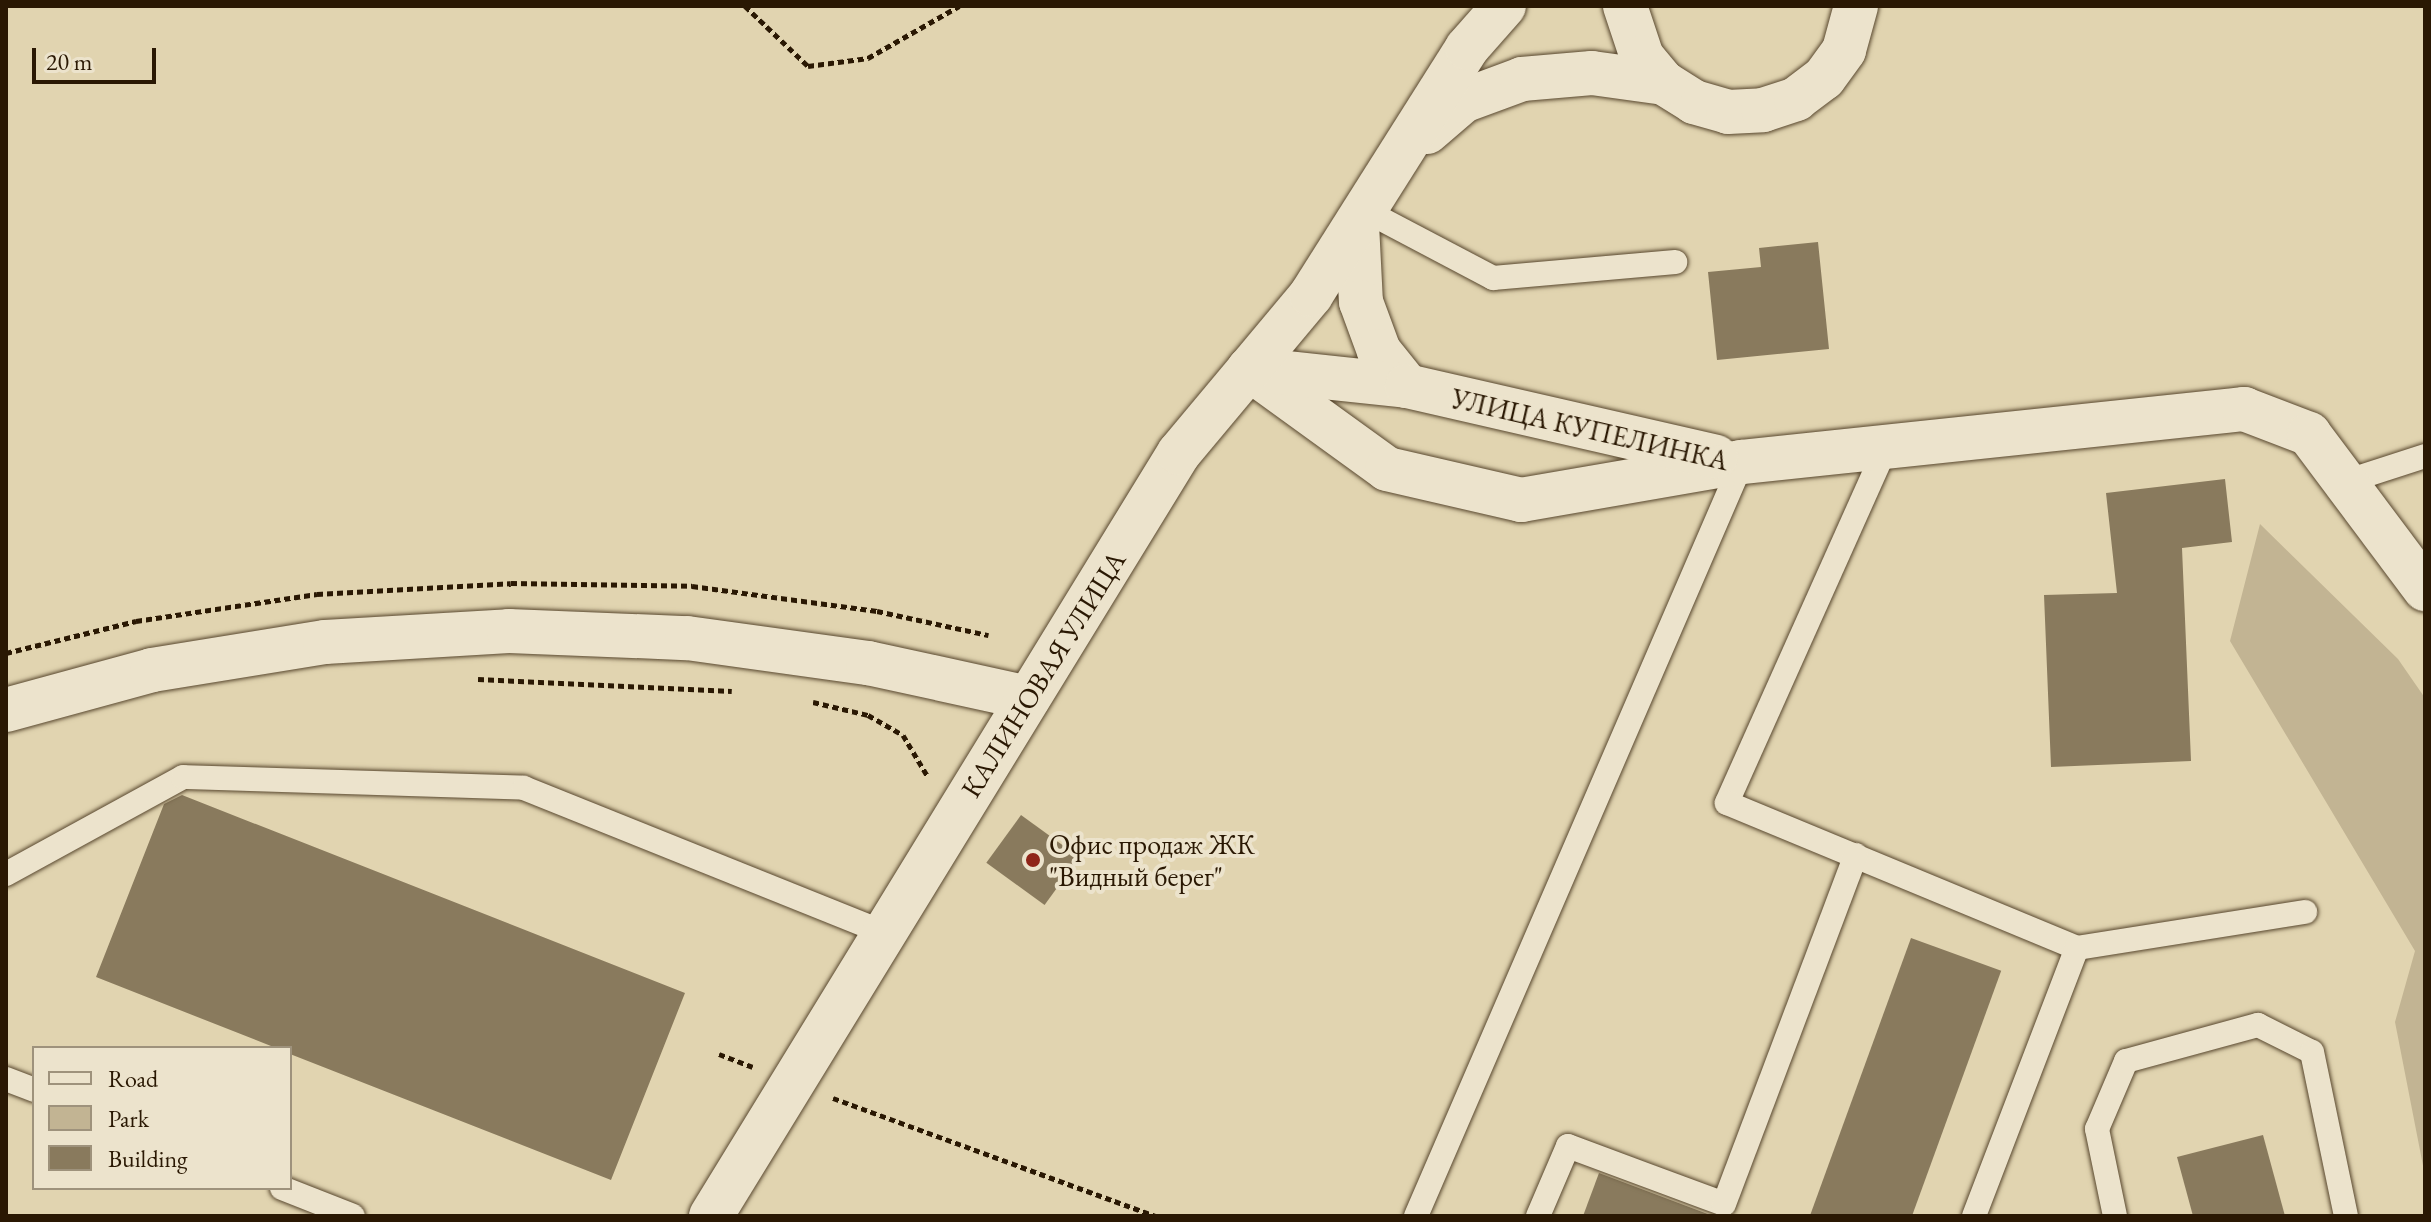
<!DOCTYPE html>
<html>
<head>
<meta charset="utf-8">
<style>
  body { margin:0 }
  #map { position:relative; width:2431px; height:1222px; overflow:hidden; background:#e1d4b0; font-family:"EB Garamond",serif }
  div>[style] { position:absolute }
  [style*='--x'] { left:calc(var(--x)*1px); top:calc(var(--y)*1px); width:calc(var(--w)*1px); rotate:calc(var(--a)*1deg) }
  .green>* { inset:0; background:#c2b493 }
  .building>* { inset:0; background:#897a5d; transform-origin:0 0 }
  .path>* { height:5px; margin-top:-2.5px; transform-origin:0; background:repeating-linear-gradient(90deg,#2a1803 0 6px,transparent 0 10px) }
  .roads { filter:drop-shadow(0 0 2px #58472e) drop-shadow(0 0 2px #58472e) }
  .service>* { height:24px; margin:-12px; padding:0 12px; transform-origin:12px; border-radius:12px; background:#ece3cc }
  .minor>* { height:44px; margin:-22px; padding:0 22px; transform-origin:22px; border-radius:22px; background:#ece3cc }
  .tertiary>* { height:44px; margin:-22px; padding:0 22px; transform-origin:22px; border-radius:22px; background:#ece3cc }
  .dots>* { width:22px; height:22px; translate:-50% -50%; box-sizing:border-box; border:4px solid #ece3cc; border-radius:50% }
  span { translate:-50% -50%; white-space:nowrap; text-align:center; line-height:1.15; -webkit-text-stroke:8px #ece3cc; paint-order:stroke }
  .street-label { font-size:28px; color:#2a1803 }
  .poi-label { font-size:28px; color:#2a1803 }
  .left { translate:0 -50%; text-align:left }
  .frame { position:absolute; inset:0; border:8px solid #2a1803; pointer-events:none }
  .legend { position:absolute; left:32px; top:1046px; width:260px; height:144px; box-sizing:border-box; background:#ece3cc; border:2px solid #9e927c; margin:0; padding:10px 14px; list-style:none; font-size:24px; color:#2a1803 }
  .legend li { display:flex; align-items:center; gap:16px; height:40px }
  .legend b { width:40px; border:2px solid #9e927c }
  .scale { position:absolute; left:32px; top:48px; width:124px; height:36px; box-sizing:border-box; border:4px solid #2a1803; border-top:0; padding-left:10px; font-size:24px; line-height:28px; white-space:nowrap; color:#2a1803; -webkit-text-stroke:6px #ece3cc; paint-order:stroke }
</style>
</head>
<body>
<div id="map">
  <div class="green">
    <div style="clip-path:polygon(2260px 524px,2398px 659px,2425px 698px,2425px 1176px,2395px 1022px,2415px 951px,2230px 641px)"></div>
  </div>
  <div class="building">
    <div style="clip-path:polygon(1818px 242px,1829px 349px,1717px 360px,1708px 272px,1761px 267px,1759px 248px)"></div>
    <div style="clip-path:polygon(2225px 479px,2232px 542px,2182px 548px,2191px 761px,2051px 767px,2044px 595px,2117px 593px,2106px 493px)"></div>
    <div style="clip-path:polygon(182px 795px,685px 993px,611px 1180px,290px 1054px,290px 1048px,276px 1048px,96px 977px,164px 804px)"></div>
    <div style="left:1021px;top:815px;width:72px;height:59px;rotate:36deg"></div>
    <div style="left:1911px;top:938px;width:96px;height:296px;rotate:20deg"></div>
    <div style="clip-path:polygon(2263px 1135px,2285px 1216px,2193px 1216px,2177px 1157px)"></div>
    <div style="clip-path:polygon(1599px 1173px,1713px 1216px,1583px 1216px)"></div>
  </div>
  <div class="path">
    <div style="--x:745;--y:6;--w:87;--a:43.6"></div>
    <div style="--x:808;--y:66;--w:61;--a:-7.6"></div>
    <div style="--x:868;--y:58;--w:105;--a:-29.7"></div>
    <div style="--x:6;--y:653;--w:134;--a:-13.8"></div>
    <div style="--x:136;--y:621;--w:183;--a:-8.5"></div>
    <div style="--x:317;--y:594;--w:194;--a:-3.2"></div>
    <div style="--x:511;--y:583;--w:181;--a:0.9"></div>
    <div style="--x:692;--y:586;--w:187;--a:7.7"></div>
    <div style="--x:877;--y:611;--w:114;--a:12.2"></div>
    <div style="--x:478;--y:679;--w:254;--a:2.7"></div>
    <div style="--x:813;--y:702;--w:57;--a:13.3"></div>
    <div style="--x:868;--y:715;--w:40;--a:29.7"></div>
    <div style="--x:903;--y:735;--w:49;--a:59.2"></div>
    <div style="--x:719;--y:1054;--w:36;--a:21"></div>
    <div style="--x:833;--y:1098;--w:343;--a:20.1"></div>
  </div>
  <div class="roads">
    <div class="service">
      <div style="--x:1366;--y:211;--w:144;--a:27.8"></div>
      <div style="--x:1493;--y:278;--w:183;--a:-5"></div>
      <div style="--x:1886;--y:447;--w:390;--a:114.1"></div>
      <div style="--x:1727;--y:803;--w:379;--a:22.5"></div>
      <div style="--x:2077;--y:948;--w:231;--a:-9"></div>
      <div style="--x:2345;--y:482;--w:84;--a:-18"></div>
      <div style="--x:6;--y:874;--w:202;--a:-28.7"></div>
      <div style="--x:183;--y:777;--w:341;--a:1.8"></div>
      <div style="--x:524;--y:788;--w:386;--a:21.9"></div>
      <div style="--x:6;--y:1079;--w:30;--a:21"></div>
      <div style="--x:282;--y:1188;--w:76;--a:21.5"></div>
      <div style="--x:1416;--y:1216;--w:821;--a:-66.62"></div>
      <div style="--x:1538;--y:1216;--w:76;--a:-66.8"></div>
      <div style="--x:1568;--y:1146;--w:166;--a:20.4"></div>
      <div style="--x:1724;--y:1204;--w:373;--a:-69.3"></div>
      <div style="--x:1974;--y:1216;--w:287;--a:-69"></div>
      <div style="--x:2115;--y:1216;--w:89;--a:-101.7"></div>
      <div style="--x:2097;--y:1129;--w:74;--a:-66.9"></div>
      <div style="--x:2126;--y:1061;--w:137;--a:-15.3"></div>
      <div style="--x:2258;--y:1025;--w:60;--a:26.6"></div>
      <div style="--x:2312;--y:1052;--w:167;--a:78.3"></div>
    </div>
    <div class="minor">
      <div style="--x:1357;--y:224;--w:78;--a:87.1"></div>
      <div style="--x:1361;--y:302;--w:52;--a:69.8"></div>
      <div style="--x:1379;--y:351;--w:45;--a:51.3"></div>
      <div style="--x:1249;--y:369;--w:170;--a:35.9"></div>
      <div style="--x:1387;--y:469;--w:138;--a:13"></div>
      <div style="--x:1521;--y:500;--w:224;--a:-9.8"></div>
      <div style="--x:1742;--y:462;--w:505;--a:-6.03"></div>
      <div style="--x:2244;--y:409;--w:70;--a:21"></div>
      <div style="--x:2309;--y:434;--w:194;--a:53.2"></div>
      <div style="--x:1249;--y:369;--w:159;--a:6.1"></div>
      <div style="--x:1407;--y:386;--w:317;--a:12.9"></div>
    </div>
    <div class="tertiary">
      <div style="--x:1625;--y:6;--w:54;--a:71.6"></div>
      <div style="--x:1642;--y:57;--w:34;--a:50"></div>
      <div style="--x:1664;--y:83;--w:36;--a:32"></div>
      <div style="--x:1694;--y:102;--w:35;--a:16"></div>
      <div style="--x:1728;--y:112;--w:35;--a:-3"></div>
      <div style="--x:1763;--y:110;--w:35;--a:-18"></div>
      <div style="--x:1796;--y:99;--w:35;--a:-37"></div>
      <div style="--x:1824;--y:78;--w:34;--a:-54"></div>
      <div style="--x:1844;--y:50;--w:46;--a:-74.7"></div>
      <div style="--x:1427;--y:132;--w:48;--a:-40.7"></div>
      <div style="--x:1463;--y:101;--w:63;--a:-20.4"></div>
      <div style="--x:1522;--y:79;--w:70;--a:-4.9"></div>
      <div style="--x:1592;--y:73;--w:73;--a:7.9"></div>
      <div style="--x:6;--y:710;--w:151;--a:-15.3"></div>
      <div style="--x:152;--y:670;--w:175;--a:-9.2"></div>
      <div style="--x:325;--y:642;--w:184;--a:-3.4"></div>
      <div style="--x:509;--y:631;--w:178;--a:2.3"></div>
      <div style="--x:687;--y:638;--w:183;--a:7.9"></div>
      <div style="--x:868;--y:663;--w:164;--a:12.3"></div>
      <div style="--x:711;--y:1216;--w:895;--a:-58.48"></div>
      <div style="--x:1179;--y:453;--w:206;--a:-50.1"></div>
      <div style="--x:1311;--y:295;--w:292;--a:-57.7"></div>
      <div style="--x:1467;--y:48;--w:56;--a:-48.6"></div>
    </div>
  </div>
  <div class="dots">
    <div style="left:1033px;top:860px;background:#8f2418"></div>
  </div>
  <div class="street-label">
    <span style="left:1590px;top:429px;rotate:13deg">УЛИЦА КУПЕЛИНКА</span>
    <span style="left:1043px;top:674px;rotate:-58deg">КАЛИНОВАЯ УЛИЦА</span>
  </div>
  <div class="poi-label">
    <span class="left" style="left:1049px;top:860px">Офис продаж ЖК<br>"Видный берег"</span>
  </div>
  <div class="frame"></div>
  <ul class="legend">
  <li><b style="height:10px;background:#ece3cc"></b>Road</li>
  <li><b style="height:22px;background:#c2b493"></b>Park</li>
  <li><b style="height:22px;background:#897a5d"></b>Building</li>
  </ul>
  <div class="scale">20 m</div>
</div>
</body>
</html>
